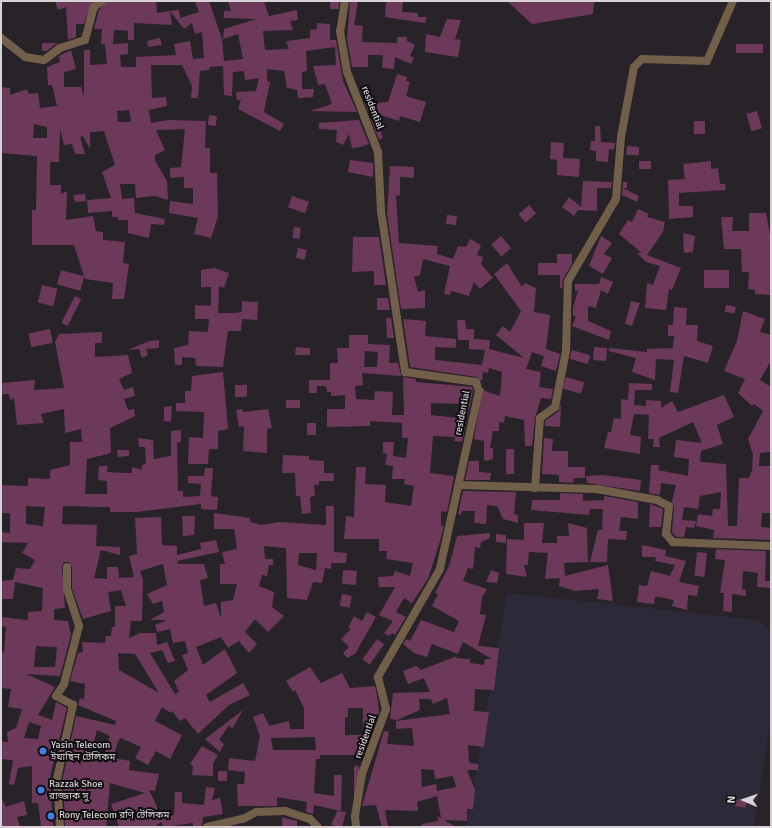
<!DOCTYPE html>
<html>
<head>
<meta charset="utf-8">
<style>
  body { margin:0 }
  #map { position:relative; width:772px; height:828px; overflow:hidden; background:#282229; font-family:Signika,"Noto Sans Bengali",sans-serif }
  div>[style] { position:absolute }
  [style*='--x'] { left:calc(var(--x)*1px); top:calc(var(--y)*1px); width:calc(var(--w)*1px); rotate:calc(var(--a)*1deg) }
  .industrial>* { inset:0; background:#2c2939 }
  .building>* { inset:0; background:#6d395b; transform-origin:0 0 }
  .street>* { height:8px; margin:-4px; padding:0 4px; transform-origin:4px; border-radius:4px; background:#715f4a }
  .dots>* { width:11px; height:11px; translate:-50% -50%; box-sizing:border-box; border:2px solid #0f0c0f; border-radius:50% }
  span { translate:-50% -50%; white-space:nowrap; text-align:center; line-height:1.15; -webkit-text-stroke:4px #0f0c0f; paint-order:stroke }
  .street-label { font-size:10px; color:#d6d2d6 }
  .poi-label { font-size:10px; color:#d6d2d6 }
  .left { translate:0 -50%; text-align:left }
  .frame { position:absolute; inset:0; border:2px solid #d6d2d6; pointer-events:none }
  .north { position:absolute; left:724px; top:780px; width:40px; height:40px; -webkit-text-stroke:3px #0f0c0f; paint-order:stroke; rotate:272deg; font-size:11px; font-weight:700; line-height:16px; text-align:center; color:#d6d2d6 }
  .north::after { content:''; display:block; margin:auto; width:14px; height:18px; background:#d6d2d6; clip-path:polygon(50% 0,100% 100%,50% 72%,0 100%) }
</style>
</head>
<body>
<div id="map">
  <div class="industrial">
    <div style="clip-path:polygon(507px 593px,760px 620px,771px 634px,771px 717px,754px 827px,466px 827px)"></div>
  </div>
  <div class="building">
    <div style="clip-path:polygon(55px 1px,93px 1px,84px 24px,76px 24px,76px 37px,68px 40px,66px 7px,58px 10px)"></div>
    <div style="clip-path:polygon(evenodd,107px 1px,156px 1px,157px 13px,170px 11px,172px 25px,134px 23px,134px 40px,128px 40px,128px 31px,114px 30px,113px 44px,128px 43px,128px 54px,120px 55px,121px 67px,136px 67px,136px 57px,176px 55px,174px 44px,190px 41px,193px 59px,204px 58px,202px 32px,195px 34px,192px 23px,184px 29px,170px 11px,179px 10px,180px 18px,199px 12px,195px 1px,209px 1px,222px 39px,224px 61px,243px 59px,238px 34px,223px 39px,224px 29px,256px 19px,224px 18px,224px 11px,231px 11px,228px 1px,264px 1px,269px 16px,297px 10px,298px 20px,290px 21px,293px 30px,263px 31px,265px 50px,289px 49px,286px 41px,310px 38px,310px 30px,317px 29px,317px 23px,330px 24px,330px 40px,336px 40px,343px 81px,357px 112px,310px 111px,332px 104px,325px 84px,318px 85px,313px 66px,336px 65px,335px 47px,306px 51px,307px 71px,302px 72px,302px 89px,314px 89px,313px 97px,298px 98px,297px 90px,287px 88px,284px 71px,267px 69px,267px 81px,270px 82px,264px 112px,284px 124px,280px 131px,238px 109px,241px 100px,237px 100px,236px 92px,256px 91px,259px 78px,245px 80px,244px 71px,233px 72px,232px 96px,224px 95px,223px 66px,209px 67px,210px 70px,200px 71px,198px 98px,191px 98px,192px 86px,182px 65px,151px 65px,152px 98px,166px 97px,167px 106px,149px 110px,151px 123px,168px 120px,206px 121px,205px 148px,210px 148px,210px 173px,217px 173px,218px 217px,211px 238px,194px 234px,198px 218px,169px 213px,170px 201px,193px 204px,193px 188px,184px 188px,184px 177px,170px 178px,170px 168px,181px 167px,185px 129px,156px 130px,165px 150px,155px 155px,155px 161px,167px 181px,168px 200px,155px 196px,136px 198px,135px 184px,120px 184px,122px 199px,134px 198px,135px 213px,165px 219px,164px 225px,151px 224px,149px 238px,128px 233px,128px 220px,118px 220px,118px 217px,112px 217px,112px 211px,88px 213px,87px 200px,111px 198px,102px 172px,115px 165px,104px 131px,90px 132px,90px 149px,83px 136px,80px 137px,85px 154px,75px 154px,72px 144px,64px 145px,60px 129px,59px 162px,50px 162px,50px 185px,61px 185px,61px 194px,67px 191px,66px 220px,93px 216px,96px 231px,103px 232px,103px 240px,125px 242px,123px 263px,129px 264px,124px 299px,112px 299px,113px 283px,85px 279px,74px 245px,32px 245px,32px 210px,36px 210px,37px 156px,1px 153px,1px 87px,10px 88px,10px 95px,27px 89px,29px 94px,38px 93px,40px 108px,57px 106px,52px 85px,48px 85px,47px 67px,60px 62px,59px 56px,71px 50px,76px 69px,64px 72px,64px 87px,81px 87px,84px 96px,84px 50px,90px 50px,90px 65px,107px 64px,105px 44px,101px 44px,102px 29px,94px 29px,99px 10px,107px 1px,129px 110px,131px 122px,118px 122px,117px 111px,129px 110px,107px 1px,34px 124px,47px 127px,47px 138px,33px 138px,34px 124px)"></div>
    <div style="left:330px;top:1px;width:9px;height:8px"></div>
    <div style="clip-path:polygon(350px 1px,358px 1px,354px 25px,363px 26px,362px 42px,397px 43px,397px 37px,407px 37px,407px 41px,415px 45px,410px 56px,414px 58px,411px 64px,395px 57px,394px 69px,382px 68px,383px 55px,368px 55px,368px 67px,352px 67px,347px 39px)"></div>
    <div style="clip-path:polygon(386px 1px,403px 1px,402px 12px,418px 13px,418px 17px,427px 17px,425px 23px,385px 17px)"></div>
    <div style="clip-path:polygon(507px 1px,594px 1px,593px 14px,532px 24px)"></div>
    <div style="clip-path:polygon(447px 19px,461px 20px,455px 39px,461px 40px,458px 57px,425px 52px,426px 34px,440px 37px)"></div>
    <div style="clip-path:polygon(160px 38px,162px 45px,148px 47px,147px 41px)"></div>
    <div style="clip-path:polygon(42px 43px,57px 43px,47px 51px,42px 51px)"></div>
    <div style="left:736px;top:44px;width:27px;height:9px"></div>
    <div style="clip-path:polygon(397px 74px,407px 77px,406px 81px,410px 82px,406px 96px,426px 102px,420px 122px,400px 116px,399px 121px,368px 111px,365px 104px,388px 102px)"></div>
    <div style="left:757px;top:111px;width:18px;height:11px;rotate:74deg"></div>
    <div style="left:209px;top:115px;width:8px;height:10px;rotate:7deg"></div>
    <div style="clip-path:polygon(376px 118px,383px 138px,379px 140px,371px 120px)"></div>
    <div style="clip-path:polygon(359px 120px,369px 144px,360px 147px,352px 148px,349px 134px,343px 145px,336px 142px,337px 130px,319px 129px,319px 123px)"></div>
    <div style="left:694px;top:121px;width:11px;height:13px"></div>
    <div style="clip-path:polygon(595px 126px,600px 126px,601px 142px,615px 143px,614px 150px,609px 149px,608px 162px,596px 161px,596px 151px,590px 150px,591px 141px,595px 141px)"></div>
    <div style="clip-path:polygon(551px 142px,564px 143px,563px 158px,580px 159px,579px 177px,557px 175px,557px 160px,550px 159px)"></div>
    <div style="clip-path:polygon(627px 146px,639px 147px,639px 155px,626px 155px)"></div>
    <div style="clip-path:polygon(350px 160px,373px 163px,373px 177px,348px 172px)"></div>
    <div style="left:639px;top:161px;width:12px;height:8px"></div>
    <div style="clip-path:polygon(711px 161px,711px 169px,718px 168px,720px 184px,725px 184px,726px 190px,679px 193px,679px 206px,693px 206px,693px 217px,669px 219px,668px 180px,685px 179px,683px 164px)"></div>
    <div style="clip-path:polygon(390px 166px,414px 167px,414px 178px,400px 177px,400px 196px,396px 195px,399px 243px,438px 246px,437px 254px,453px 259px,458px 246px,466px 247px,470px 239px,481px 245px,477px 255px,483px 257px,481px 264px,493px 278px,483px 286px,480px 289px,474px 282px,469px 296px,451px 291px,450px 295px,444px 294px,450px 266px,423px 259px,420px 275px,414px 277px,418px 292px,425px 290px,425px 308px,401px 309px,387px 214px)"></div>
    <div style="clip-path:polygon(583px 181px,612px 182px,611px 188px,597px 188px,597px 211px,578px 210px,574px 216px,562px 207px,569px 197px,581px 207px)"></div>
    <div style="clip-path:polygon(623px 182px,627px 182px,627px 188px,623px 188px,639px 196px,637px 202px,622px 195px)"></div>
    <div style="clip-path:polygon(85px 194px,86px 201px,75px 202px,73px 195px)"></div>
    <div style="left:292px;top:196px;width:18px;height:12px;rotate:19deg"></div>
    <div style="left:529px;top:205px;width:11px;height:14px;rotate:49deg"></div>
    <div style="clip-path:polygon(638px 209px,649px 214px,647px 217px,665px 222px,663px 232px,647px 255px,681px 268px,672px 290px,669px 289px,666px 310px,645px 308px,647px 283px,653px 285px,660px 266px,646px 262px,637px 253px,642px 253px,619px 234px,628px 220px,632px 222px)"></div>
    <div style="clip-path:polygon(749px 213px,766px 213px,771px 240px,771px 295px,755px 294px,755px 290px,748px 289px,749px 272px,742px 272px,741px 249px,724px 249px,721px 217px,733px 217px,732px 231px,749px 231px)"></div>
    <div style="left:447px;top:215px;width:10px;height:9px;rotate:6deg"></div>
    <div style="left:294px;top:227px;width:7px;height:11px;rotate:8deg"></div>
    <div style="clip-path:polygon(683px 233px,695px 236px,693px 252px,684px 253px)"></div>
    <div style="left:501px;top:236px;width:16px;height:13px;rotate:50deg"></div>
    <div style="clip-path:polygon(601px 236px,612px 243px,604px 254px,612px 258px,603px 274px,589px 266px)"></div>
    <div style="clip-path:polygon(353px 237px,379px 237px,386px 285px,374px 285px,374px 271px,352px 272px)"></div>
    <div style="left:298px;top:248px;width:9px;height:10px;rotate:13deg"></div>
    <div style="clip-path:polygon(557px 254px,572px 254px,572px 264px,563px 279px,562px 288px,560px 288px,560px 275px,538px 275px,538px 263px,557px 263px)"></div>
    <div style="clip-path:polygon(507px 263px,522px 287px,525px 283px,536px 288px,534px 312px,550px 315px,546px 349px,560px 354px,556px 371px,541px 366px,544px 356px,532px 352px,526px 369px,541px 372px,539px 387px,553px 389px,551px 399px,541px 398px,535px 418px,532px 446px,525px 446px,524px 420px,505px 416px,504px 423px,499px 422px,499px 431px,493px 431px,490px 448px,493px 448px,493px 459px,487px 461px,484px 460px,484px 441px,474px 439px,483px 387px,485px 391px,500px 396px,502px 372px,489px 368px,488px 373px,483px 372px,482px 381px,477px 377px,410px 367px,403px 319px,426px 321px,425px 336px,456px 339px,456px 348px,435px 347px,435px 360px,482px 365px,485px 350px,469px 349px,469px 340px,458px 340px,457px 320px,465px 320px,466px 329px,474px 329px,474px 339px,490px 340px,489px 349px,524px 358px,496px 335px,503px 326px,510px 332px,521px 311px,494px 274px)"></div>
    <div style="clip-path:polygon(214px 268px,229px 273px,224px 288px,219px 286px,218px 313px,238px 313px,242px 311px,242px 301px,258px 302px,257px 320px,242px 319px,241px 331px,228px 331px,223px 367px,196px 366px,195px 358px,182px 357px,182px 365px,175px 365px,174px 348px,188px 345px,189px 331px,208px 332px,209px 319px,195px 319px,195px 305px,211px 306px,211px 287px,201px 287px,201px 270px)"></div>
    <div style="left:61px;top:270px;width:24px;height:15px;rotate:15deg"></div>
    <div style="left:704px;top:270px;width:25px;height:18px"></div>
    <div style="clip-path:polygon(601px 277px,613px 282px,608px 294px,601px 290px,596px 308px,588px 306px,588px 321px,611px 331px,609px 340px,572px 326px,576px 316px,573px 316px,573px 307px,578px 291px,575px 291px,575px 284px,599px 284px)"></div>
    <div style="left:42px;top:285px;width:16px;height:18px;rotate:14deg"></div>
    <div style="left:75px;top:296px;width:7px;height:30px;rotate:27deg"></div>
    <div style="clip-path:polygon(377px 298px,388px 298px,390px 310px,377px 310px)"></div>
    <div style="clip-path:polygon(631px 301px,640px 303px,632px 326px,625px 324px)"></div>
    <div style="left:726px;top:305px;width:10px;height:7px;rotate:11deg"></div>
    <div style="clip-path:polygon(674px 307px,687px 308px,686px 325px,698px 325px,697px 341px,713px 346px,708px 363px,684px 356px,678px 393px,670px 392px,674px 360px,656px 359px,655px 380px,632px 372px,636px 358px,609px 351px,609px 348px,647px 352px,647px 349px,673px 348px,674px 336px,668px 336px,668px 325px,673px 325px)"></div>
    <div style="clip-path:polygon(743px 311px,765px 319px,760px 332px,771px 335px,771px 361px,760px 380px,771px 387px,771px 452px,760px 453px,759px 466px,771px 466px,771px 513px,762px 513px,761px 527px,771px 528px,771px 540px,713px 538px,714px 530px,696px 526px,698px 514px,712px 516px,713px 509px,720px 509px,721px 492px,700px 496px,698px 509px,684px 507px,682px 520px,696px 521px,694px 528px,686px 527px,684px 537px,676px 537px,672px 532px,674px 507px,672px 501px,676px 485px,661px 483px,660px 495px,649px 493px,651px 465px,659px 465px,658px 470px,688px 476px,689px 459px,674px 457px,676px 440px,702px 443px,693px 422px,659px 438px,660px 447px,653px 447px,654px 439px,648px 439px,649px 415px,634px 414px,630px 435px,641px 437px,640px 454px,604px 448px,608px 432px,611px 432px,614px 418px,621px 419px,621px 399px,628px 400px,629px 383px,652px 384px,652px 390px,635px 390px,634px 405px,646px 406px,646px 400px,661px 401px,661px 408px,672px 401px,678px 412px,724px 395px,734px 417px,717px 425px,723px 444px,701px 451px,700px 462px,726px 464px,728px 526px,737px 526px,739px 478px,749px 478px,752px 470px,753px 455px,748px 439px,763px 411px,754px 404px,752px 406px,738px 393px,745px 379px,724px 371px,737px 341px)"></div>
    <div style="clip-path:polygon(386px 318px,391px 318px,394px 338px,387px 338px)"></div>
    <div style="left:50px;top:329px;width:14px;height:22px;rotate:78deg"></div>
    <div style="clip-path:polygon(evenodd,102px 332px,102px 343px,95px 343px,95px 357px,128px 355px,132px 373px,119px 379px,124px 390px,133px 387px,135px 396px,124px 399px,128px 410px,134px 409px,135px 416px,110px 428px,111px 453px,87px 459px,85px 494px,107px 494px,107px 481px,98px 480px,99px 466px,108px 466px,107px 472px,124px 473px,132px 473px,132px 467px,142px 470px,142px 465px,146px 464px,145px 447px,139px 447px,138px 438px,153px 440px,154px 459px,171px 456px,171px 431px,181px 430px,181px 442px,177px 442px,178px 491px,183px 491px,183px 497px,200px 496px,201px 484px,188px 483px,188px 476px,204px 476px,205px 468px,213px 468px,211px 496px,218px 497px,217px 510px,201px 509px,201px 504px,136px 512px,110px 512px,110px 507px,63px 506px,62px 524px,97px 525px,96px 546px,120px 547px,120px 555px,101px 550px,94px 578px,107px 579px,107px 567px,118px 567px,119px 578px,134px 577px,129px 556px,137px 554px,135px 518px,161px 517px,162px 545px,177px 546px,177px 555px,201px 549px,200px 543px,216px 540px,219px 552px,177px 561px,178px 564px,204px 564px,208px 578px,200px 580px,204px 606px,216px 603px,221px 618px,221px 602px,233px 600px,237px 584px,220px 584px,220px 564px,225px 564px,222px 552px,237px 549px,234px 529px,214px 529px,214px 513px,250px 518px,250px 522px,261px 525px,280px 522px,326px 525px,326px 506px,334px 506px,334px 552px,347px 553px,346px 563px,331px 563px,331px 569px,325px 568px,322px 583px,313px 582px,307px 600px,287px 598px,286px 548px,264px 546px,265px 559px,273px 559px,273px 565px,269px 565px,267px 576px,262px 575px,259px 586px,274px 592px,272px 607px,284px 616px,268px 632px,255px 619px,245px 632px,257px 644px,249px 653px,239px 641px,228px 648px,221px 637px,196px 647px,203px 665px,225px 649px,237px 673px,206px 695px,210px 702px,243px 683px,250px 695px,229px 705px,198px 734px,185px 718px,180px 721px,172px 711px,171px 713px,162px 707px,155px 721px,182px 735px,170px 759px,156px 751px,148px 765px,135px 758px,141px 747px,121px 738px,118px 741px,113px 758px,130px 761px,129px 770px,159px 774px,155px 791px,149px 790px,163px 819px,174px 815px,175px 792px,182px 792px,182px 803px,204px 805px,206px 787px,215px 788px,212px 800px,220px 798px,223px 814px,203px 817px,202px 827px,193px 827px,193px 823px,163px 827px,161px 822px,154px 827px,119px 827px,111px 804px,145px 793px,110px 783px,106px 827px,65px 827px,63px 777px,76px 716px,115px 725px,116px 721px,78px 705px,80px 698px,84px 700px,85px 684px,70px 681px,78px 653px,83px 652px,82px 642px,105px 643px,106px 636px,111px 636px,112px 627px,115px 627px,115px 606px,126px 606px,121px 590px,108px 592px,111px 611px,83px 619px,72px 589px,72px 567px,69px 562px,64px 562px,62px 567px,65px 608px,54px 609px,54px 620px,68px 621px,71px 635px,60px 676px,26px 674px,55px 687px,38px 715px,52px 720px,56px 702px,67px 708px,50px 777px,53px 827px,41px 827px,38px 803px,32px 803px,32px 766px,18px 768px,14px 785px,9px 784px,13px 760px,1px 759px,1px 742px,8px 742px,7px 732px,16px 728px,22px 709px,8px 707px,11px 689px,1px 688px,1px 652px,4px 653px,6px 627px,1px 626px,2px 617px,28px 620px,28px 612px,42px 611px,43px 588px,15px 582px,13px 599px,1px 599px,1px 581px,13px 580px,16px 568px,30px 569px,35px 560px,22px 553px,28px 543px,1px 542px,1px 532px,10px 533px,10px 513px,1px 513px,1px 485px,28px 486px,28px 478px,50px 479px,50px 470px,70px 465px,70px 442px,82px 442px,81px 429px,65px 433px,64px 409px,41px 414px,44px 423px,17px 425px,14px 398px,10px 400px,9px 394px,1px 394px,1px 383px,35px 380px,34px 390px,64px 388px,55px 342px,59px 334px,102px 332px,26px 506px,45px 507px,43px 526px,26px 524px,26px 506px,102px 332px,299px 553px,317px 553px,316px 570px,298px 565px,299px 553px,102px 332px,163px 564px,167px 585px,147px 594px,153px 604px,162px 601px,164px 612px,150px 620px,167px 620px,155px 625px,157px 632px,170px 629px,173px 643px,185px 641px,188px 653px,182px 655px,188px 670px,174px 681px,179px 692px,175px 694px,150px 653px,162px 650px,168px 663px,175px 661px,167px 642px,157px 645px,156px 633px,140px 633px,129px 638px,131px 621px,142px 621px,143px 580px,140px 571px,163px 564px,102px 332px,36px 646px,57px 647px,55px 667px,34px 667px,36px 646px,102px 332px,118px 653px,135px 654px,159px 693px,119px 670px,118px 653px,102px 332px,29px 722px,41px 726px,38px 739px,24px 738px,29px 722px,102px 332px,97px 730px,110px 736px,104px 753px,91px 752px,97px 730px)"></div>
    <div style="clip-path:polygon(evenodd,349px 335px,368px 335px,368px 344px,390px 345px,389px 363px,398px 363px,401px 376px,362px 373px,363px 385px,355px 386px,356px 399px,374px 400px,375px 391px,393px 392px,392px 415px,404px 415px,403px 377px,416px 379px,416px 382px,472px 387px,473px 391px,468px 414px,462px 413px,464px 404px,431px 403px,431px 415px,457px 418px,456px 426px,465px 427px,462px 442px,454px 441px,455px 437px,433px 436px,430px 473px,454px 476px,447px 512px,441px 511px,441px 526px,444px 526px,440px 541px,428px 579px,412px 603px,404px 598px,396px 612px,406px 617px,395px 635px,392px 633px,389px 636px,384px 633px,393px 621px,379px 615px,395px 587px,379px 587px,378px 577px,393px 576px,395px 571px,410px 576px,413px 563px,386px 559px,387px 551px,379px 551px,379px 539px,344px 539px,346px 516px,354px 517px,356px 467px,366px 467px,365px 484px,386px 485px,385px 502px,411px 506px,414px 486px,404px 484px,405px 479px,392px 479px,393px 466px,385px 465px,387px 454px,383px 453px,383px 442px,394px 442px,393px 456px,406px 458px,408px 438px,402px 438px,402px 423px,370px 421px,370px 426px,327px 427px,327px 409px,345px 409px,345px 395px,331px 396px,331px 392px,327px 392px,326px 386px,317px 386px,317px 393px,309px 393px,309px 380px,330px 380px,330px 363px,338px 363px,337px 348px,349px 348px,349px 335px,365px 351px,378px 352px,377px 367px,364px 367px,365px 351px)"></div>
    <div style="clip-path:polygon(159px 340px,159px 348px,146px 349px,148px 355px,142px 358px,139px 349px,128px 350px,149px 341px)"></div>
    <div style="clip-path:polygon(296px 347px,310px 348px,310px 355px,295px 355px)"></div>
    <div style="left:594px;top:347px;width:13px;height:13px;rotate:4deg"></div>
    <div style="left:572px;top:350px;width:19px;height:9px;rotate:16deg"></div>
    <div style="clip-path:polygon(223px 372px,228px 429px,218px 431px,218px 449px,209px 449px,208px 464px,188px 464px,189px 437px,203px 438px,204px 412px,176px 411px,176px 403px,185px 403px,185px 391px,191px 391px,192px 376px)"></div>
    <div style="left:566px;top:377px;width:19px;height:12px;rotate:16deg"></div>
    <div style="left:235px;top:385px;width:12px;height:12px"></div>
    <div style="left:286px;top:400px;width:14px;height:8px"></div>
    <div style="clip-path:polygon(561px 403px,560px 427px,545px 426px,545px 421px,559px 411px)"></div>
    <div style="clip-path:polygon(172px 406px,171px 422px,164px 421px,164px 407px)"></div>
    <div style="clip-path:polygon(242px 409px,243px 412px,268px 409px,272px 428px,267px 429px,267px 453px,243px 451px,244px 426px,239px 427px,236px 410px)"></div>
    <div style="left:307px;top:423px;width:9px;height:12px"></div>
    <div style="clip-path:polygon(544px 438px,553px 439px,552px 451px,568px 451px,568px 467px,585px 467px,585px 478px,574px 478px,573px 483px,559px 482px,559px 475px,542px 474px)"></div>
    <div style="left:506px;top:449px;width:8px;height:25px"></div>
    <div style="clip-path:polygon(117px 450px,129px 450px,129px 456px,118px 457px)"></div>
    <div style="clip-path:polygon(283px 455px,309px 456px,309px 460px,324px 461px,324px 473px,334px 473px,334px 481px,319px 481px,319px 485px,314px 485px,315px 496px,310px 497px,311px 513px,302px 514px,300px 496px,296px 496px,295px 473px,282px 473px)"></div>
    <div style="clip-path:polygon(469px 461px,479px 461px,479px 472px,491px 473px,490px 480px,465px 480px)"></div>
    <div style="clip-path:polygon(603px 475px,641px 480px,640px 491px,587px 483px,586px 476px)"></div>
    <div style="clip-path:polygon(463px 491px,516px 492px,514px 514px,518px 515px,518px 523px,503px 519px,497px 506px,487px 505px,486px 524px,474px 523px,475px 511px,462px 511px,461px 515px,458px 514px)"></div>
    <div style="clip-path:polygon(560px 493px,583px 494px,583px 501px,604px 500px,604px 496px,638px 502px,638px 519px,621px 517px,619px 531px,627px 531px,626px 540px,608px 539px,607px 562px,590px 562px,598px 530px,602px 530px,603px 509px,590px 509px,589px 515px,531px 510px,532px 500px,560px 500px)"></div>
    <div style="clip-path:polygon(650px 504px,663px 509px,661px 527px,649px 527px)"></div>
    <div style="clip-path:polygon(182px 516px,195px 516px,194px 535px,183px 536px)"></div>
    <div style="clip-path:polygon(524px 523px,544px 523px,542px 543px,557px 543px,557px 536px,569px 536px,568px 523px,587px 528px,588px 562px,564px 563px,565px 576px,608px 565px,613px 601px,597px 599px,599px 589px,575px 591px,559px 586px,560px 578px,545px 579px,548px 553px,529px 552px,528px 565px,524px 565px,527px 577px,506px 574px,507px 539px,524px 540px)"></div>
    <div style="clip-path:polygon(evenodd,490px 533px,490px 538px,481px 542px,480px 548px,475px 547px,473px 569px,468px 568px,463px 581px,487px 589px,482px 597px,480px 614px,486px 615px,478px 646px,499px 648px,494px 690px,475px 689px,474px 711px,489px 712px,484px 747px,468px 745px,469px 763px,478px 764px,478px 770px,467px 770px,475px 790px,473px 809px,467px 809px,467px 821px,444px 820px,456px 827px,422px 827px,422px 824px,438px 821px,437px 816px,441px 818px,437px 796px,417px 802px,418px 811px,385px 810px,388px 827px,382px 827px,376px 805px,362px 806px,384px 731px,389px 732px,387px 744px,414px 746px,412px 728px,396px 729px,396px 721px,450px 714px,447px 698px,433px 704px,431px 699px,419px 699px,420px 710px,397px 720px,390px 719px,393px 693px,430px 692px,424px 678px,408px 684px,403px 671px,416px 666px,421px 670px,457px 656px,456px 658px,470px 659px,470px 663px,484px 665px,485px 659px,492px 659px,463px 642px,458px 654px,432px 644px,427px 657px,414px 653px,403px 644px,406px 639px,410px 641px,421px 620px,454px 632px,459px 621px,432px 606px,438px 594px,435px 593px,449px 566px,457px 536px,490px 533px,421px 769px,434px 770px,435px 779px,453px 776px,456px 787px,437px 791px,436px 784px,422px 787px,421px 769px)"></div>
    <div style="clip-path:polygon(496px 534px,506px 535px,506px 543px,496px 542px)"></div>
    <div style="clip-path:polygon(642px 545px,666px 550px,665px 556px,686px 561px,679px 582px,699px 586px,697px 596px,688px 595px,687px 610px,672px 606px,674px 600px,660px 597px,655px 597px,654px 604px,637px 602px,639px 585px,647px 586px,651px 571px,670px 576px,675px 565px,655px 561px,656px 557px,642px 557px)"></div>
    <div style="clip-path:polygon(716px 549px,766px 551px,765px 581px,771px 581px,771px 588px,757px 587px,758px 573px,743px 571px,742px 589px,746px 590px,746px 596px,732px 594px,732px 612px,723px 611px,724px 593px,720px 593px,725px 560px,715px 559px)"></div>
    <div style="left:697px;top:552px;width:10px;height:24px;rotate:6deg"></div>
    <div style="left:343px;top:570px;width:14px;height:14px;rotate:4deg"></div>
    <div style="clip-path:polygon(491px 570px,499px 573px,497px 583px,486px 582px)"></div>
    <div style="left:342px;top:594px;width:10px;height:12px;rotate:11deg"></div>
    <div style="clip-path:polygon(367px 612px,376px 617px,355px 654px,347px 658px,343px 653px,349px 647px,341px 639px,351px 629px,348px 628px,354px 616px,362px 621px)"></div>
    <div style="left:377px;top:639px;width:9px;height:25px;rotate:36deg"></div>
    <div style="clip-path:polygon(evenodd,310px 667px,321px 683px,342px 673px,350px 688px,375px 686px,378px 701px,379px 712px,373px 729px,363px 728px,363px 708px,348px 708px,348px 717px,345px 717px,345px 735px,361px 735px,361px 755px,320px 755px,320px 759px,316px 759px,314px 793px,334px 796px,334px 775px,342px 775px,341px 811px,314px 805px,313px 814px,306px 812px,307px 802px,277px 797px,277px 806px,238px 806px,237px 784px,244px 784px,245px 772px,228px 770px,229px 758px,255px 761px,260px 736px,253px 717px,263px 713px,269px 726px,289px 721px,290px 729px,304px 729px,304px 708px,295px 690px,293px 692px,286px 681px,310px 667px,315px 737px,316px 750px,273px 750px,271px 738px,315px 737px)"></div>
    <div style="clip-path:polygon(243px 710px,232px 729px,229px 725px,219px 740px,224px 744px,220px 752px,205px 739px)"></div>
    <div style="clip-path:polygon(202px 746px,218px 755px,213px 763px,213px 776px,192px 775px,193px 766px,190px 764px)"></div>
    <div style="left:354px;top:766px;width:5px;height:32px"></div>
    <div style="left:218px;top:771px;width:9px;height:10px"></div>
    <div style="clip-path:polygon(1px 797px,6px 807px,24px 801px,27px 815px,17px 817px,20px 827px,1px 827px)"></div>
    <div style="left:736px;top:799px;width:11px;height:7px;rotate:10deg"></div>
    <div style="clip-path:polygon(337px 811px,346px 812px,342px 827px,331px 825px)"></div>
    <div style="clip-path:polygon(282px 817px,297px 821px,297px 827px,282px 826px)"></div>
  </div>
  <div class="street">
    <div style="--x:345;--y:1;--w:30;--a:99"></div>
    <div style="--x:340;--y:31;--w:42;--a:80.3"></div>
    <div style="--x:347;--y:72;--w:86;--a:68.8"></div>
    <div style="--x:378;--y:152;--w:59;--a:87.1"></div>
    <div style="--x:381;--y:211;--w:163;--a:81.5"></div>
    <div style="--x:405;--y:372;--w:72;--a:8"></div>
    <div style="--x:476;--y:382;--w:9;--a:72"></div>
    <div style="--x:479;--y:391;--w:182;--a:102.4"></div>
    <div style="--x:440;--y:569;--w:125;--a:119.9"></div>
    <div style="--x:378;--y:677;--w:33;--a:76"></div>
    <div style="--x:386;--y:709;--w:69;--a:110.3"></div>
    <div style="--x:362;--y:774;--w:43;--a:99.5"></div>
    <div style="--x:355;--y:816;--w:11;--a:85"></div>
    <div style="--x:1;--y:38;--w:31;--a:38"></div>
    <div style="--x:25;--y:57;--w:19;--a:9"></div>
    <div style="--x:44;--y:60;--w:20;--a:-37"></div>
    <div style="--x:60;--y:48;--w:26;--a:-18"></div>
    <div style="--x:85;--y:40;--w:34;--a:-75"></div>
    <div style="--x:94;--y:7;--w:10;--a:-37"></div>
    <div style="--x:459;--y:485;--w:138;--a:1.7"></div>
    <div style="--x:597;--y:489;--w:61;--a:10.4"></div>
    <div style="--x:657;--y:500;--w:13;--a:27"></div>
    <div style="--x:669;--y:506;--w:28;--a:96"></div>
    <div style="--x:666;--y:534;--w:11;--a:49"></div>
    <div style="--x:673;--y:542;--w:98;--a:2.3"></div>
    <div style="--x:535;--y:488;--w:70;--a:-85.9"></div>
    <div style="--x:540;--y:418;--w:19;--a:-36"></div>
    <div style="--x:555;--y:407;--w:57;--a:-78.9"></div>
    <div style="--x:566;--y:351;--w:70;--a:-88.4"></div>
    <div style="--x:568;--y:281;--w:95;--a:-59.7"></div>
    <div style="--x:616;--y:199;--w:62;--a:-85.4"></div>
    <div style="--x:621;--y:137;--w:71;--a:-79.5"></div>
    <div style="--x:634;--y:67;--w:11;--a:-45"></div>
    <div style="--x:642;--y:59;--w:65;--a:1.8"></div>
    <div style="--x:707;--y:61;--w:65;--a:-66.6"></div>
    <div style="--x:60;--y:827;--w:48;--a:-93.6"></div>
    <div style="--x:57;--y:779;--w:76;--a:-77.8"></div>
    <div style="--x:73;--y:705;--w:19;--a:-152"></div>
    <div style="--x:56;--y:696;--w:14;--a:-56"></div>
    <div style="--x:64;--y:684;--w:60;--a:-75.5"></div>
    <div style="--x:79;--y:626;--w:38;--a:-108"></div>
    <div style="--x:67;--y:590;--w:23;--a:-90"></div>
    <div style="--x:207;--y:827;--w:37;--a:-13"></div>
    <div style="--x:243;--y:819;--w:15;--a:-28"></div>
    <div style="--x:256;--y:812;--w:29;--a:-2"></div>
    <div style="--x:285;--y:811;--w:26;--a:18"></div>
    <div style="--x:310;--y:819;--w:11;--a:45"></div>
  </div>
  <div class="dots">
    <div style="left:43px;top:751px;background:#3f7fe0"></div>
    <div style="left:41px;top:790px;background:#3f7fe0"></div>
    <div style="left:51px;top:816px;background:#3f7fe0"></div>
  </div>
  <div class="street-label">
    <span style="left:372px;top:108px;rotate:69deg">residential</span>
    <span style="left:463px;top:413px;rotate:-79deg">residential</span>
    <span style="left:366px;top:737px;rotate:-70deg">residential</span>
  </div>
  <div class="poi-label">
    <span class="left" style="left:51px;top:751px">Yasin Telecom<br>ইয়াছিন টেলিকম</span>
    <span class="left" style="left:49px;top:790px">Razzak Shoe<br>রাজ্জাক সু</span>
    <span class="left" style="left:59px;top:816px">Rony Telecom রণি টেলিকম</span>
  </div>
  <div class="frame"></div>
  <div class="north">N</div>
</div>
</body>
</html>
